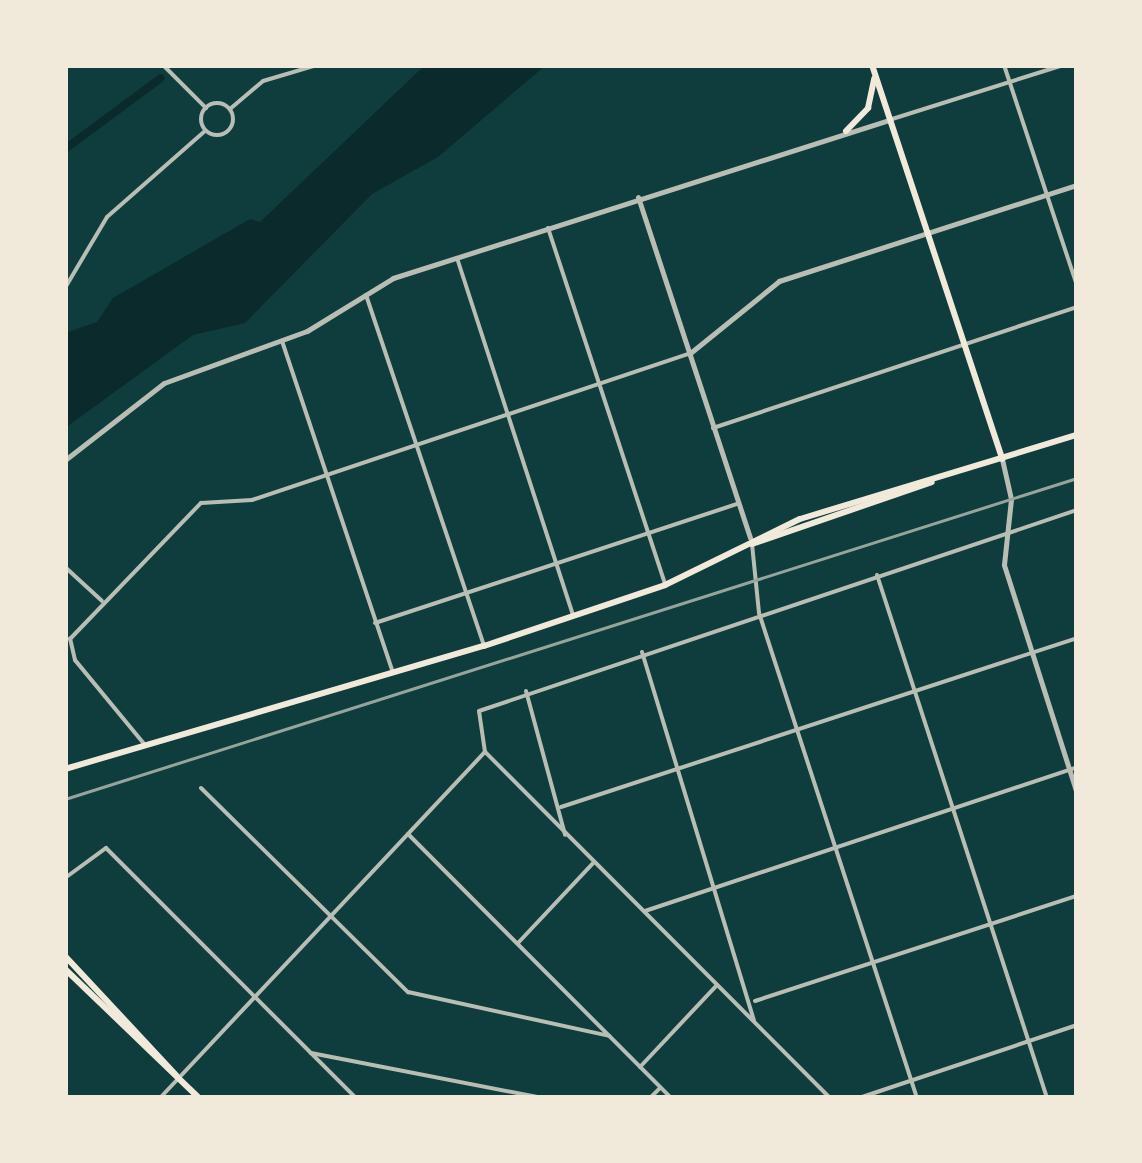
<!DOCTYPE html>
<html>
<head>
<meta charset="utf-8">
<style>
  body { margin:0 }
  #map { position:relative; width:1142px; height:1163px; overflow:hidden; background:#0f3d3e; font-family:Spectral,serif }
  div>[style] { position:absolute }
  [style*='--x'] { left:calc(var(--x)*1px); top:calc(var(--y)*1px); width:calc(var(--w)*1px); rotate:calc(var(--a)*1deg) }
  .water>* { inset:0; background:#0a2a2b }
  .canal>* { height:8px; margin:-4px; padding:0 4px; transform-origin:4px; border-radius:4px; background:#0a2a2b }
  .minor>* { height:4px; margin:-2px; padding:0 2px; transform-origin:2px; border-radius:2px; background:#b8beb3 }
  .minor>.ring { margin:-2px; padding:0; box-sizing:content-box; background:none; border:4px solid #b8beb3; border-radius:50% }
  .tertiary>* { height:5px; margin:-2.5px; padding:0 2.5px; transform-origin:2.5px; border-radius:2.5px; background:#b8beb3 }
  .primary>* { height:6px; margin:-3px; padding:0 3px; transform-origin:3px; border-radius:3px; background:#f1e9da }
  .trunk>* { height:6px; margin:-3px; padding:0 3px; transform-origin:3px; border-radius:3px; background:#f1e9da }
  .rail>* { height:2.5px; margin:-1.25px; padding:0 1.25px; transform-origin:1.25px; border-radius:1.25px; background:#97a49c }
  span { translate:-50% -50%; white-space:nowrap; text-align:center; line-height:1.15; -webkit-text-stroke:10px #f1e9da; paint-order:stroke }
  .frame { position:absolute; inset:0; border:68px solid #f1e9da; pointer-events:none }
</style>
</head>
<body>
<div id="map">
  <div class="water">
    <div style="clip-path:polygon(425px 65px,546px 65px,438px 157px,372px 194px,245px 323px,193px 335px,65px 428px,65px 333px,97px 322px,113px 298px,250px 219px,260px 222px)"></div>
  </div>
  <div class="canal">
    <div style="--x:65;--y:149;--w:119;--a:-36.5"></div>
  </div>
  <div class="minor">
    <div style="--x:163;--y:65;--w:61;--a:45"></div>
    <div style="--x:1004;--y:65;--w:233;--a:71.7"></div>
    <div class="ring" style="left:201px;top:103px;width:28px;height:28px"></div>
    <div style="--x:230;--y:109;--w:43;--a:-40.3"></div>
    <div style="--x:263;--y:81;--w:56;--a:-16.5"></div>
    <div style="--x:889;--y:120;--w:182;--a:-17.5"></div>
    <div style="--x:548;--y:228;--w:375;--a:71.8"></div>
    <div style="--x:457;--y:258;--w:375;--a:72"></div>
    <div style="--x:65;--y:288;--w:82;--a:-59.4"></div>
    <div style="--x:107;--y:217;--w:130;--a:-41.3"></div>
    <div style="--x:366;--y:295;--w:370;--a:71.4"></div>
    <div style="--x:282;--y:341;--w:347;--a:71.5"></div>
    <div style="--x:713;--y:428;--w:384;--a:-18.4"></div>
    <div style="--x:752;--y:544;--w:69;--a:84.2"></div>
    <div style="--x:759;--y:613;--w:510;--a:71.96"></div>
    <div style="--x:65;--y:567;--w:50;--a:42.6"></div>
    <div style="--x:877;--y:575;--w:550;--a:71.99"></div>
    <div style="--x:375;--y:623;--w:382;--a:-18.2"></div>
    <div style="--x:642;--y:652;--w:385;--a:73.1"></div>
    <div style="--x:526;--y:691;--w:149;--a:74.8"></div>
    <div style="--x:145;--y:745;--w:110;--a:-129.5"></div>
    <div style="--x:75;--y:660;--w:22;--a:-103"></div>
    <div style="--x:70;--y:639;--w:189;--a:-46.1"></div>
    <div style="--x:201;--y:503;--w:51;--a:-3.4"></div>
    <div style="--x:252;--y:500;--w:461;--a:-18.5"></div>
    <div style="--x:201;--y:788;--w:291;--a:44.6"></div>
    <div style="--x:408;--y:992;--w:206;--a:12.3"></div>
    <div style="--x:561;--y:807;--w:543;--a:-18.13"></div>
    <div style="--x:408;--y:834;--w:373;--a:45.1"></div>
    <div style="--x:65;--y:878;--w:51;--a:-36.2"></div>
    <div style="--x:106;--y:848;--w:354;--a:45"></div>
    <div style="--x:645;--y:911;--w:455;--a:-18.4"></div>
    <div style="--x:518;--y:943;--w:110;--a:-46.8"></div>
    <div style="--x:755;--y:1001;--w:339;--a:-18.1"></div>
    <div style="--x:311;--y:1053;--w:236;--a:11"></div>
    <div style="--x:640;--y:1067;--w:112;--a:-46.8"></div>
    <div style="--x:160;--y:1098;--w:475;--a:-46.8"></div>
    <div style="--x:650;--y:1098;--w:14;--a:-45"></div>
    <div style="--x:830;--y:1098;--w:489;--a:-134.9"></div>
    <div style="--x:485;--y:752;--w:41;--a:-98.3"></div>
    <div style="--x:479;--y:711;--w:631;--a:-18.58"></div>
    <div style="--x:859;--y:1098;--w:230;--a:-18.5"></div>
  </div>
  <div class="tertiary">
    <div style="--x:638;--y:197;--w:359;--a:71.8"></div>
    <div style="--x:689;--y:354;--w:116;--a:-39"></div>
    <div style="--x:779;--y:281;--w:313;--a:-17.9"></div>
    <div style="--x:1002;--y:459;--w:41;--a:77.3"></div>
    <div style="--x:1011;--y:499;--w:66;--a:96.1"></div>
    <div style="--x:1004;--y:565;--w:240;--a:72.3"></div>
    <div style="--x:65;--y:460;--w:125;--a:-37.9"></div>
    <div style="--x:164;--y:383;--w:152;--a:-20"></div>
    <div style="--x:307;--y:331;--w:101;--a:-31.6"></div>
    <div style="--x:393;--y:278;--w:521;--a:-17.67"></div>
  </div>
  <div class="primary">
    <div style="--x:872;--y:65;--w:415;--a:71.7"></div>
    <div style="--x:846;--y:131;--w:32;--a:-46"></div>
    <div style="--x:868;--y:108;--w:30;--a:-78"></div>
    <div style="--x:65;--y:956;--w:163;--a:47"></div>
    <div style="--x:65;--y:969;--w:186;--a:43.9"></div>
  </div>
  <div class="trunk">
    <div style="--x:752;--y:544;--w:190;--a:-19"></div>
    <div style="--x:65;--y:769;--w:437;--a:-16.4"></div>
    <div style="--x:484;--y:646;--w:191;--a:-18.6"></div>
    <div style="--x:665;--y:585;--w:150;--a:-26.1"></div>
    <div style="--x:800;--y:519;--w:289;--a:-16.9"></div>
  </div>
  <div class="rail">
    <div style="--x:65;--y:799;--w:1062;--a:-17.6"></div>
  </div>
  <div class="frame"></div>
</div>
</body>
</html>
